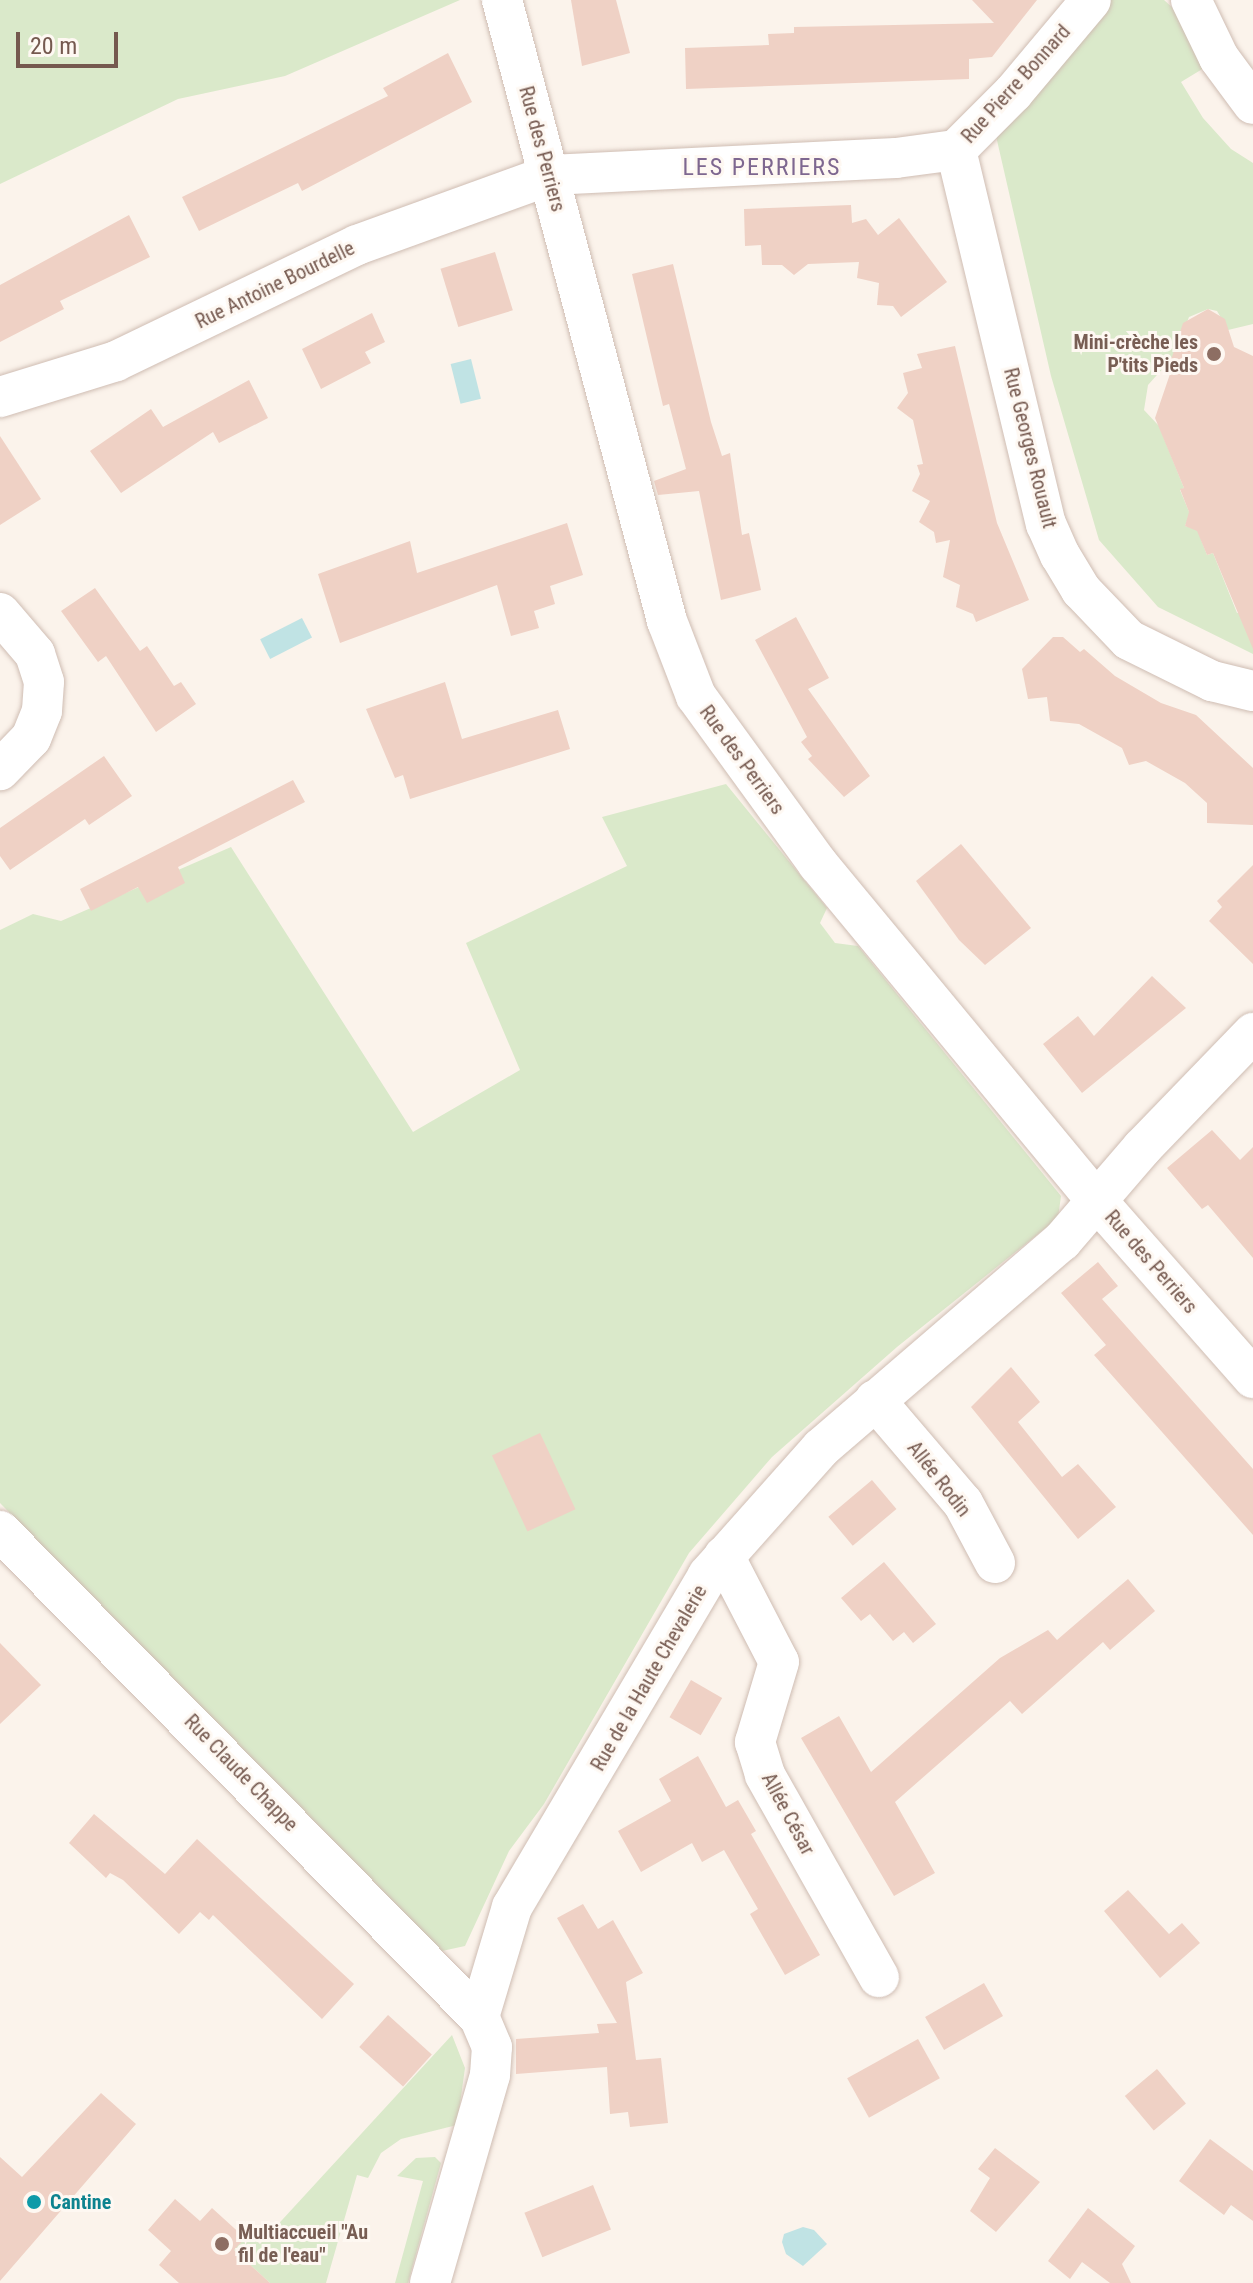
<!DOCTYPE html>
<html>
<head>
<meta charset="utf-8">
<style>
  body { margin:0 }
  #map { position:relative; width:1253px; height:2283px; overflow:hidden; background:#fbf3eb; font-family:"Roboto Condensed",sans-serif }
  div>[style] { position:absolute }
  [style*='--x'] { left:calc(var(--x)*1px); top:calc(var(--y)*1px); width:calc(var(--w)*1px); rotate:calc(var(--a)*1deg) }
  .green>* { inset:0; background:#dae9ca }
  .water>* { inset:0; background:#c0e3e4; transform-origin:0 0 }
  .building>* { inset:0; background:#efd1c5; transform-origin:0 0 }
  .roads { filter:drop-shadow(0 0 2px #cfbdb3) drop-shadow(0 0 2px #cfbdb3) }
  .minor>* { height:40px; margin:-20px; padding:0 20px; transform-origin:20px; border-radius:20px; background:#fff }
  .dots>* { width:22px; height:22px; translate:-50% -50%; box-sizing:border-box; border:4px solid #fef8f2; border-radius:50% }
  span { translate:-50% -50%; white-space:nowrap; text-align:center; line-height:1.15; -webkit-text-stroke:6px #fef8f2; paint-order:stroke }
  .street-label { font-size:20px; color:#75594f }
  .education-label { font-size:20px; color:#785e54; font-weight:700 }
  .right { translate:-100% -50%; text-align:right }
  .left { translate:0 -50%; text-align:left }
  .culture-label { font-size:20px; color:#0d838f; font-weight:700 }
  .quarter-label { font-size:24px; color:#7e6790; letter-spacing:2px }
  .scale { position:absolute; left:16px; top:32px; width:102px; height:36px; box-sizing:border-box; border:4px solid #75594f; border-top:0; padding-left:10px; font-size:24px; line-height:28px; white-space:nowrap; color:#75594f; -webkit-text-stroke:6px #fef8f2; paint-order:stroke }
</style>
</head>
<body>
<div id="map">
  <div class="green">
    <div style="clip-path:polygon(0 0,460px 0,285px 76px,178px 99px,0 184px)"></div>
    <div style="clip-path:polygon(1108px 0,1164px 0,1174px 9px,1204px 68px,1181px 82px,1203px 118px,1231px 149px,1253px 163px,1253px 324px,1228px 330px,1217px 311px,1208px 309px,1189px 317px,1174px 356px,1148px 385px,1144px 410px,1159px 426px,1184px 488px,1180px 490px,1190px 514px,1185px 526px,1197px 529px,1207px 555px,1213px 553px,1237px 613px,1253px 611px,1253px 654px,1158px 607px,1099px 540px,1051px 376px,996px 136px)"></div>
    <div style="clip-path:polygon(726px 784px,827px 908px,820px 923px,835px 943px,858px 946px,1061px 1196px,1058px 1218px,897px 1347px,772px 1457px,689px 1553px,544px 1804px,509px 1851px,465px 1946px,442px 1951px,0 1503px,0 930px,33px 914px,61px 921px,231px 847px,413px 1132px,520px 1070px,466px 943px,627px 866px,602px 817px)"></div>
    <div style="clip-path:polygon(452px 2035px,465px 2068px,457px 2125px,401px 2139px,381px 2153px,368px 2178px,357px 2175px,326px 2283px,270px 2283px,234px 2250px,248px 2232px,260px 2244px)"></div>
    <div style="clip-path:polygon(435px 2157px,441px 2163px,408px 2283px,395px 2283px,423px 2181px,397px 2176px,416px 2158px)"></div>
  </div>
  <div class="water">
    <div style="left:471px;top:359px;width:41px;height:21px;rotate:76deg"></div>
    <div style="left:302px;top:618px;width:22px;height:47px;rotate:63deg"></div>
    <div style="clip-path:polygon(803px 2227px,814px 2230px,827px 2244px,803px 2266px,786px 2254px,782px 2242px,784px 2234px)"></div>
  </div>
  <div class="building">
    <div style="clip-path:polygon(571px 0,616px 0,630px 53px,582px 66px)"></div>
    <div style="clip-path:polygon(972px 0,1037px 0,992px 57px,969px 59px,969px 79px,686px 89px,685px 48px,769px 45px,768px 34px,794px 33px,794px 27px,994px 23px)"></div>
    <div style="clip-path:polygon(448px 53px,472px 102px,302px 191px,298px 183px,199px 231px,182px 197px,388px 96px,383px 88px)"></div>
    <div style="clip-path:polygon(851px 205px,852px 223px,866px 219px,878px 235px,899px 218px,947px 282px,901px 317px,893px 306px,877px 305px,879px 283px,857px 278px,859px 262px,808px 264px,794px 275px,782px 265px,762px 265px,761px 245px,745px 246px,744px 209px)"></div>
    <div style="clip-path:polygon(129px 215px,150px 257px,60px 301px,64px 309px,0 342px,0 285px)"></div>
    <div style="left:495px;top:252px;width:61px;height:57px;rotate:73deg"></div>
    <div style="clip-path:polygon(673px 264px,711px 422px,722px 456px,730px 453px,742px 535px,749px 533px,761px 590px,721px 600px,699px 491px,658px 495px,654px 481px,686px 469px,669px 404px,663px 406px,632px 274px)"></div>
    <div style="clip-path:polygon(1208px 309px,1225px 319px,1234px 347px,1253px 356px,1253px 649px,1213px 553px,1207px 555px,1197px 531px,1185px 526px,1189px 512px,1180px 489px,1184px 488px,1155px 418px,1170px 374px,1166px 360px,1172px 357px,1183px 323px)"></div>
    <div style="clip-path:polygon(372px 313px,385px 342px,365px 352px,371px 363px,321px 389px,302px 349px)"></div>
    <div style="clip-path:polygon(955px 346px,997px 523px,1029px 600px,976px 622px,973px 614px,956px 607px,960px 585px,943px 577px,950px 540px,936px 543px,934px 532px,919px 522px,930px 501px,912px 491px,920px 474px,917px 465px,923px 464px,913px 420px,897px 408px,908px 393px,903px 373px,922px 368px,917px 354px)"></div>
    <div style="clip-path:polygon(249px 380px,268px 418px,219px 443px,213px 432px,121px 493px,90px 451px,151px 409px,163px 427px)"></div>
    <div style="clip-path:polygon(0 436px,41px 499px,0 525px)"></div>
    <div style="clip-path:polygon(567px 523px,583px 575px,550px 586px,555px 604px,534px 611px,539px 628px,511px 636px,497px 585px,340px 643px,318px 574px,410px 541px,417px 573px)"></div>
    <div style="clip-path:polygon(95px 588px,140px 651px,147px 646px,174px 686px,181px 682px,196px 704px,156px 732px,106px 656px,98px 662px,61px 611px)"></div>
    <div style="clip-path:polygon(796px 617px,829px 678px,808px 689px,870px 776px,844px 797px,808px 759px,812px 756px,801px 742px,807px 737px,755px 640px)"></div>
    <div style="clip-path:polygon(1053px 637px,1063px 637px,1080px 652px,1084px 649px,1115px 676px,1161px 703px,1196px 715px,1253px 768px,1253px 825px,1207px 823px,1207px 803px,1185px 783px,1146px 761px,1129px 765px,1122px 748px,1079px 724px,1050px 721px,1047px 697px,1028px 699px,1022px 669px)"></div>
    <div style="clip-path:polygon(445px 682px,462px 739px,558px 710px,570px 749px,410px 799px,403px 775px,395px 778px,366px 709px)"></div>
    <div style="clip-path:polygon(104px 756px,132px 796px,89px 825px,85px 819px,10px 870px,0 856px,0 828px)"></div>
    <div style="clip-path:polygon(293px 780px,305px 802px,178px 867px,185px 883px,147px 903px,138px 887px,91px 911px,80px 889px)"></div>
    <div style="clip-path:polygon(961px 844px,1031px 928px,985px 965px,959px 940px,916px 881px)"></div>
    <div style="clip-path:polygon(1253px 865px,1253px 964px,1209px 921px,1222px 907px,1217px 901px)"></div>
    <div style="clip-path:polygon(1152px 976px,1186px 1008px,1082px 1093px,1043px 1044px,1078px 1016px,1094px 1036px)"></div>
    <div style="clip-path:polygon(1212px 1130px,1240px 1160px,1253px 1147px,1253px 1258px,1208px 1205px,1202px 1209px,1167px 1168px)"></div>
    <div style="clip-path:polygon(1098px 1262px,1118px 1286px,1102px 1299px,1253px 1469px,1253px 1535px,1094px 1355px,1106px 1345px,1061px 1293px)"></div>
    <div style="clip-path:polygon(1011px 1367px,1040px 1402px,1018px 1422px,1062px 1477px,1078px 1464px,1116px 1507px,1078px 1539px,971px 1407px)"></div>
    <div style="left:540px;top:1433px;width:84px;height:53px;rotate:65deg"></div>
    <div style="left:872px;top:1480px;width:38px;height:57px;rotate:50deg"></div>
    <div style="clip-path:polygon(884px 1562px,936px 1624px,913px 1643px,904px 1632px,893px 1641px,870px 1614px,861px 1621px,841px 1598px)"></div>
    <div style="clip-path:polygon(1128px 1579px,1155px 1611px,1110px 1650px,1103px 1642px,1022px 1714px,1010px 1701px,895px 1802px,935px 1873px,894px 1896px,801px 1738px,839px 1716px,871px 1772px,1000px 1658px,1048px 1630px,1057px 1640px)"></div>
    <div style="clip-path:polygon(0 1643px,41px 1685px,0 1724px)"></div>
    <div style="left:691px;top:1680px;width:36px;height:43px;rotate:30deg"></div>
    <div style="clip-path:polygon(698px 1756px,726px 1807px,738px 1800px,756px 1831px,751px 1834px,820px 1955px,785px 1975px,750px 1914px,758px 1909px,724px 1850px,702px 1862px,692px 1843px,641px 1872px,618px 1831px,671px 1801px,659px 1779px)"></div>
    <div style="clip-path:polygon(94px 1814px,165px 1874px,197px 1839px,354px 1984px,322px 2019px,213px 1915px,209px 1920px,200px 1912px,179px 1934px,123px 1880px,110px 1873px,106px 1878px,69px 1843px)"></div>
    <div style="clip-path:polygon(1128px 1890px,1169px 1934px,1182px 1923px,1200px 1943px,1160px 1978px,1104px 1911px)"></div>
    <div style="clip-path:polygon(583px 1904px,598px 1929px,613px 1920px,643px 1973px,626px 1982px,636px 2060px,661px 2058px,668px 2123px,630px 2127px,628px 2112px,610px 2114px,607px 2067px,516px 2074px,516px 2039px,599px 2033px,597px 2024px,617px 2023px,557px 1918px)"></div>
    <div style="left:984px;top:1983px;width:38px;height:68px;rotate:60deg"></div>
    <div style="left:388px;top:2015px;width:59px;height:43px;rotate:42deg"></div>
    <div style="left:918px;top:2039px;width:45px;height:81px;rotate:61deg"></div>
    <div style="left:1157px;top:2069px;width:45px;height:42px;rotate:50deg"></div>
    <div style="clip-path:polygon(101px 2093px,136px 2124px,0 2281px,0 2157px,22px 2177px)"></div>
    <div style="clip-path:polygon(1210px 2139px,1253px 2171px,1253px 2221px,1231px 2205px,1224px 2215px,1179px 2181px)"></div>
    <div style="clip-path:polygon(995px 2148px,1040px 2182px,996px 2232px,970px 2211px,990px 2178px,978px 2169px)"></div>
    <div style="left:593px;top:2185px;width:48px;height:74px;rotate:68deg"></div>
    <div style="clip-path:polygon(175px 2199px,200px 2221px,212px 2208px,245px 2238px,234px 2250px,270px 2283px,179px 2283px,159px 2265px,171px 2251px,148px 2230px)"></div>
    <div style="clip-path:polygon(1088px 2208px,1135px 2246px,1122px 2264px,1131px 2283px,1110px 2283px,1082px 2262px,1070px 2279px,1048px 2261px)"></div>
  </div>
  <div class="roads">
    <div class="minor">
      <div style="--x:502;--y:0;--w:643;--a:75.12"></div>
      <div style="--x:667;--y:621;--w:80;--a:68.9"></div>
      <div style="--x:696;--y:696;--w:208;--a:54"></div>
      <div style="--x:818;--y:864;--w:438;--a:50.4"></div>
      <div style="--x:1097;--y:1201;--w:236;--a:48.6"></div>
      <div style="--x:1191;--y:0;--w:64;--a:64.2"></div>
      <div style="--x:1219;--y:58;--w:57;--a:53.5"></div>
      <div style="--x:956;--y:150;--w:385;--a:76.5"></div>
      <div style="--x:1046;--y:524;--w:34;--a:66"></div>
      <div style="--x:1060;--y:555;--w:41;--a:59"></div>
      <div style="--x:1081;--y:590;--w:69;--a:46.2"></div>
      <div style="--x:1129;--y:640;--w:93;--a:26.3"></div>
      <div style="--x:1212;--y:681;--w:42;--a:13.7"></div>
      <div style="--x:0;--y:397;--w:121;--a:-17.2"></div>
      <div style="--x:116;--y:361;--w:267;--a:-25.7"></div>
      <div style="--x:357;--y:245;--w:205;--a:-19.9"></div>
      <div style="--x:550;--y:175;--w:346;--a:-2.8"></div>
      <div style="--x:896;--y:158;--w:61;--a:-7.6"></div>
      <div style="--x:956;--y:150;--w:81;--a:-45"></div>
      <div style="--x:1013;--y:93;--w:121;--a:-50"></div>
      <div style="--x:0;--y:613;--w:54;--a:49.5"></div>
      <div style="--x:35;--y:654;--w:29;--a:72"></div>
      <div style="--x:44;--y:682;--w:29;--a:94"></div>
      <div style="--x:42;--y:711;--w:29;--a:112"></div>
      <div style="--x:31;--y:738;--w:45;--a:134.1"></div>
      <div style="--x:875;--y:1400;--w:135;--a:49.5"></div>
      <div style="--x:963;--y:1503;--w:68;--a:61.9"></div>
      <div style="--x:0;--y:1531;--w:682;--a:45.42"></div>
      <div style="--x:724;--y:1556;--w:119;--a:62.6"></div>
      <div style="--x:779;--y:1662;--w:84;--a:106.7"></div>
      <div style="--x:755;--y:1742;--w:34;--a:73"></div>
      <div style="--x:765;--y:1775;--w:232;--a:60.6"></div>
      <div style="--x:430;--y:2283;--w:216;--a:-73.9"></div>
      <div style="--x:490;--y:2075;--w:28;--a:-86"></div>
      <div style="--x:492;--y:2047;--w:33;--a:-113"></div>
      <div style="--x:479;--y:2017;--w:115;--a:-73.3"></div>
      <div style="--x:512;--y:1907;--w:386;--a:-59.4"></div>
      <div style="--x:708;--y:1575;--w:170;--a:-48.3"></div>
      <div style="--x:821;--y:1448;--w:318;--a:-40.7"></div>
      <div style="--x:1062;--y:1241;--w:123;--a:-49.3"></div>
      <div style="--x:1142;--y:1148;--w:160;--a:-46"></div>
    </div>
  </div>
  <div class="dots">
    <div style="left:1214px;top:354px;background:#8d6e63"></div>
    <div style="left:34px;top:2202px;background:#0f9aa8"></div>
    <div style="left:222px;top:2244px;background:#8d6e63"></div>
  </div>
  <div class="street-label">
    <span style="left:1016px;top:84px;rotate:-48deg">Rue Pierre Bonnard</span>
    <span style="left:542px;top:149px;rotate:75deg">Rue des Perriers</span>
    <span style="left:275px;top:285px;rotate:-26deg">Rue Antoine Bourdelle</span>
    <span style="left:1030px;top:448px;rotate:76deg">Rue Georges Rouault</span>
    <span style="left:742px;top:760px;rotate:54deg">Rue des Perriers</span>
    <span style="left:1151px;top:1262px;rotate:49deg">Rue des Perriers</span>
    <span style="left:939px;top:1479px;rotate:52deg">Allée Rodin</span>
    <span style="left:649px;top:1678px;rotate:-60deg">Rue de la Haute Chevalerie</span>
    <span style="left:241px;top:1773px;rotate:46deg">Rue Claude Chappe</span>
    <span style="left:788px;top:1814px;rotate:62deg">Allée César</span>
  </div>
  <div class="education-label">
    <span class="right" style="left:1198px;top:354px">Mini-crèche les<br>P'tits Pieds</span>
    <span class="left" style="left:238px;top:2244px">Multiaccueil "Au<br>fil de l'eau"</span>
  </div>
  <div class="culture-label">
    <span class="left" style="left:50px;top:2202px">Cantine</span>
  </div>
  <div class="quarter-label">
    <span style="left:762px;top:168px">LES PERRIERS</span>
  </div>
  <div class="scale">20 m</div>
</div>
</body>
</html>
